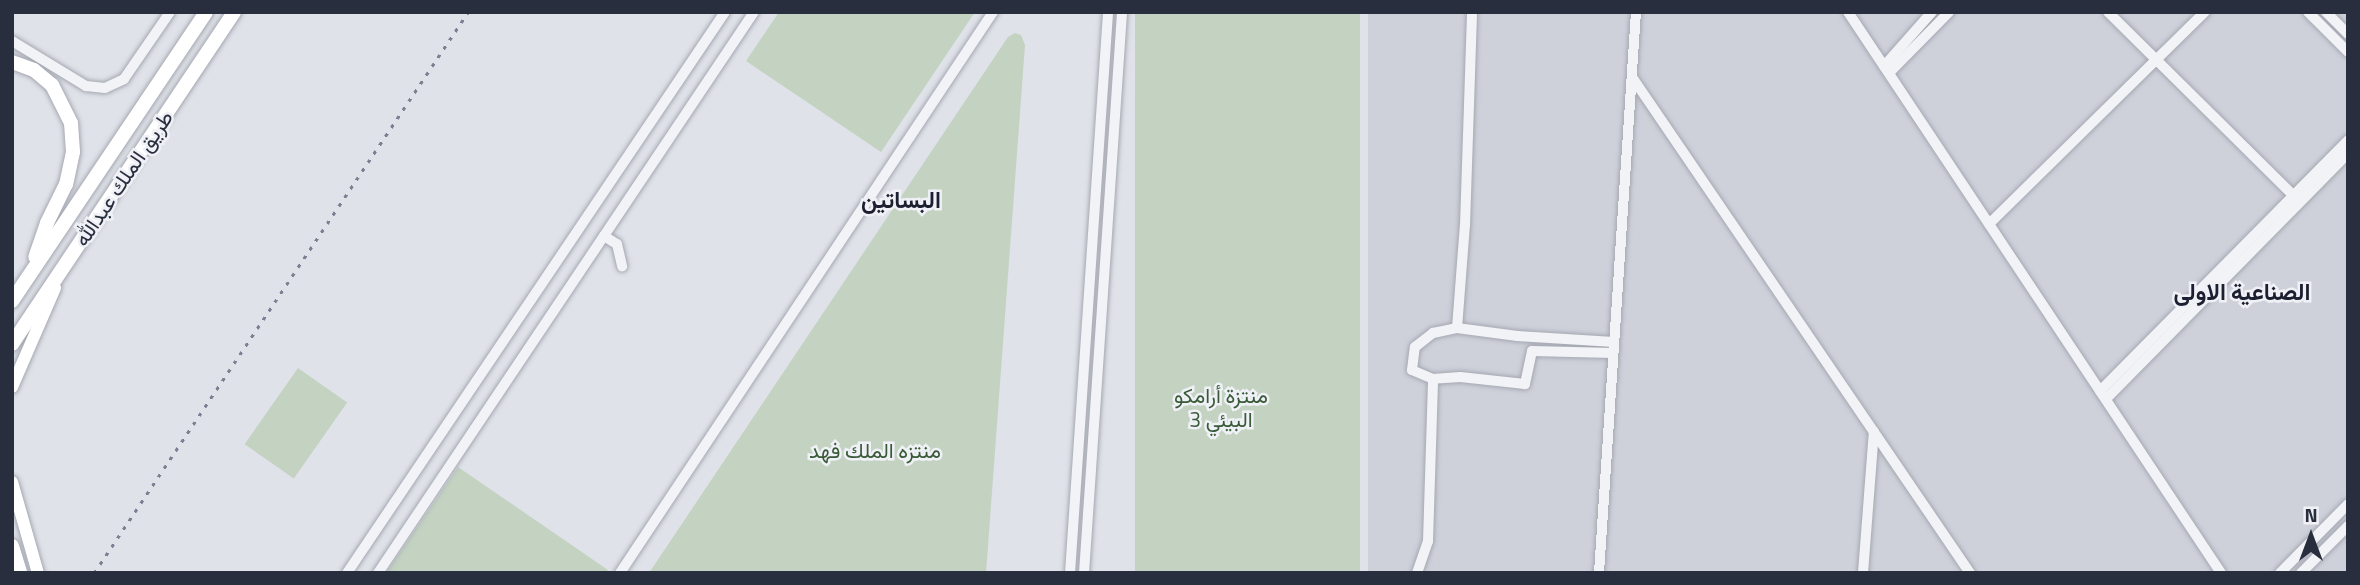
<!DOCTYPE html>
<html>
<head>
<meta charset="utf-8">
<style>
  body { margin:0 }
  #map { position:relative; width:2360px; height:585px; overflow:hidden; background:#dfe2e8; font-family:"Titillium Web",Vazirmatn,sans-serif }
  div>[style] { position:absolute }
  [style*='--x'] { left:calc(var(--x)*1px); top:calc(var(--y)*1px); width:calc(var(--w)*1px); rotate:calc(var(--a)*1deg) }
  .built>* { inset:0; background:#ced1da; transform-origin:0 0 }
  .green>* { inset:0; background:#c3d2c1; transform-origin:0 0 }
  .roads { filter:drop-shadow(0 0 2px #a5a8b2) drop-shadow(0 0 2px #a5a8b2) }
  .minor>* { height:10px; margin:-5px; padding:0 5px; transform-origin:5px; border-radius:5px; background:#f2f3f6 }
  .major>* { height:12px; margin:-6px; padding:0 6px; transform-origin:6px; border-radius:6px; background:#fff }
  .highway>* { height:14px; margin:-7px; padding:0 7px; transform-origin:7px; border-radius:7px; background:#fff }
  .rail>* { height:2.5px; margin-top:-1.25px; transform-origin:0; background:repeating-linear-gradient(90deg,#7a8091 0 3.5px,transparent 0 10.5px) }
  span { translate:-50% -50%; white-space:nowrap; text-align:center; line-height:1.15; -webkit-text-stroke:5px #eff1f6; paint-order:stroke }
  .street-label { font-size:21px; color:#292e3f }
  .park-label { font-size:21px; color:#395a37 }
  .neighbourhood-label { font-size:23px; color:#1b1f2f; font-weight:700 }
  .frame { position:absolute; inset:0; border:14px solid #292e3f; pointer-events:none }
  .north { position:absolute; left:2276px; top:501px; width:70px; height:70px; -webkit-text-stroke:5px #eff1f6; paint-order:stroke; rotate:0deg; font-size:19px; font-weight:700; line-height:28px; text-align:center; color:#292e3f }
  .north::after { content:''; display:block; margin:auto; width:24px; height:32px; background:#292e3f; clip-path:polygon(50% 0,100% 100%,50% 72%,0 100%) }
</style>
</head>
<body>
<div id="map">
  <div class="built">
    <div style="left:1368px;top:12px;width:980px;height:562px"></div>
  </div>
  <div class="green">
    <div style="clip-path:polygon(779px 12px,975px 12px,881px 152px,746px 61px)"></div>
    <div style="left:1135px;top:12px;width:225px;height:562px"></div>
    <div style="clip-path:polygon(1015px 33px,1021px 35px,1025px 45px,986px 573px,649px 573px,1008px 37px)"></div>
    <div style="left:298px;top:368px;width:60px;height:93px;rotate:35deg"></div>
    <div style="clip-path:polygon(458px 467px,608px 570px,606px 573px,386px 573px)"></div>
  </div>
  <div class="roads">
    <div class="minor">
      <div style="--x:1848;--y:12;--w:674;--a:56.38"></div>
      <div style="--x:2108;--y:12;--w:266;--a:44.7"></div>
      <div style="--x:2308;--y:12;--w:57;--a:45"></div>
      <div style="--x:2326;--y:12;--w:31;--a:45"></div>
      <div style="--x:12;--y:41;--w:87;--a:31.3"></div>
      <div style="--x:86;--y:86;--w:19;--a:6"></div>
      <div style="--x:105;--y:88;--w:21;--a:-25"></div>
      <div style="--x:124;--y:79;--w:81;--a:-55.5"></div>
      <div style="--x:1884;--y:66;--w:72;--a:-48.4"></div>
      <div style="--x:1889;--y:73;--w:86;--a:-45.5"></div>
      <div style="--x:1632;--y:77;--w:600;--a:55.73"></div>
      <div style="--x:1989;--y:224;--w:303;--a:-44.5"></div>
      <div style="--x:604;--y:236;--w:15;--a:32"></div>
      <div style="--x:617;--y:244;--w:23;--a:77"></div>
      <div style="--x:1457;--y:328;--w:103;--a:-85.6"></div>
      <div style="--x:1465;--y:225;--w:213;--a:-88.1"></div>
      <div style="--x:1613;--y:353;--w:81;--a:-178.6"></div>
      <div style="--x:1532;--y:351;--w:34;--a:102"></div>
      <div style="--x:1525;--y:384;--w:65;--a:-173.9"></div>
      <div style="--x:1460;--y:377;--w:27;--a:176"></div>
      <div style="--x:1433;--y:379;--w:23;--a:-157"></div>
      <div style="--x:1412;--y:370;--w:23;--a:-83"></div>
      <div style="--x:1415;--y:347;--w:23;--a:-38"></div>
      <div style="--x:1433;--y:333;--w:25;--a:-12"></div>
      <div style="--x:1457;--y:328;--w:61;--a:7.6"></div>
      <div style="--x:1517;--y:336;--w:97;--a:3.5"></div>
      <div style="--x:2100;--y:391;--w:353;--a:-45.3"></div>
      <div style="--x:2106;--y:399;--w:344;--a:-45.4"></div>
      <div style="--x:347;--y:573;--w:676;--a:-56.03"></div>
      <div style="--x:378;--y:573;--w:675;--a:-56.17"></div>
      <div style="--x:620;--y:573;--w:674;--a:-56.38"></div>
      <div style="--x:1070;--y:573;--w:562;--a:-86.12"></div>
      <div style="--x:1084;--y:573;--w:562;--a:-86.12"></div>
      <div style="--x:1417;--y:573;--w:34;--a:-71"></div>
      <div style="--x:1428;--y:541;--w:162;--a:-88.2"></div>
      <div style="--x:1599;--y:573;--w:562;--a:-86.23"></div>
      <div style="--x:1863;--y:573;--w:142;--a:-85.6"></div>
      <div style="--x:2280;--y:573;--w:97;--a:-45.4"></div>
      <div style="--x:2301;--y:573;--w:66;--a:-45"></div>
    </div>
    <div class="major">
      <div style="--x:12;--y:387;--w:108;--a:-66.5"></div>
      <div style="--x:12;--y:482;--w:95;--a:74.1"></div>
    </div>
    <div class="highway">
      <div style="--x:12;--y:62;--w:23;--a:20"></div>
      <div style="--x:34;--y:70;--w:23;--a:40"></div>
      <div style="--x:52;--y:85;--w:42;--a:63.4"></div>
      <div style="--x:71;--y:123;--w:29;--a:86"></div>
      <div style="--x:73;--y:152;--w:33;--a:102"></div>
      <div style="--x:66;--y:184;--w:43;--a:116"></div>
      <div style="--x:47;--y:223;--w:36;--a:109"></div>
      <div style="--x:12;--y:301;--w:348;--a:-56.1"></div>
      <div style="--x:12;--y:344;--w:399;--a:-56.2"></div>
      <div style="--x:12;--y:546;--w:28;--a:73"></div>
    </div>
  </div>
  <div class="rail">
    <div style="--x:94;--y:573;--w:674;--a:-56.31"></div>
  </div>
  <div class="street-label">
    <span style="left:123px;top:178px;rotate:-56deg">طريق الملك عبدالله</span>
  </div>
  <div class="park-label">
    <span style="left:1221px;top:407px">منتزة أرامكو<br>البيئي 3</span>
    <span style="left:875px;top:450px">منتزه الملك فهد</span>
  </div>
  <div class="neighbourhood-label">
    <span style="left:901px;top:200px">البساتين</span>
    <span style="left:2242px;top:292px">الصناعية الاولى</span>
  </div>
  <div class="frame"></div>
  <div class="north">N</div>
</div>
</body>
</html>
